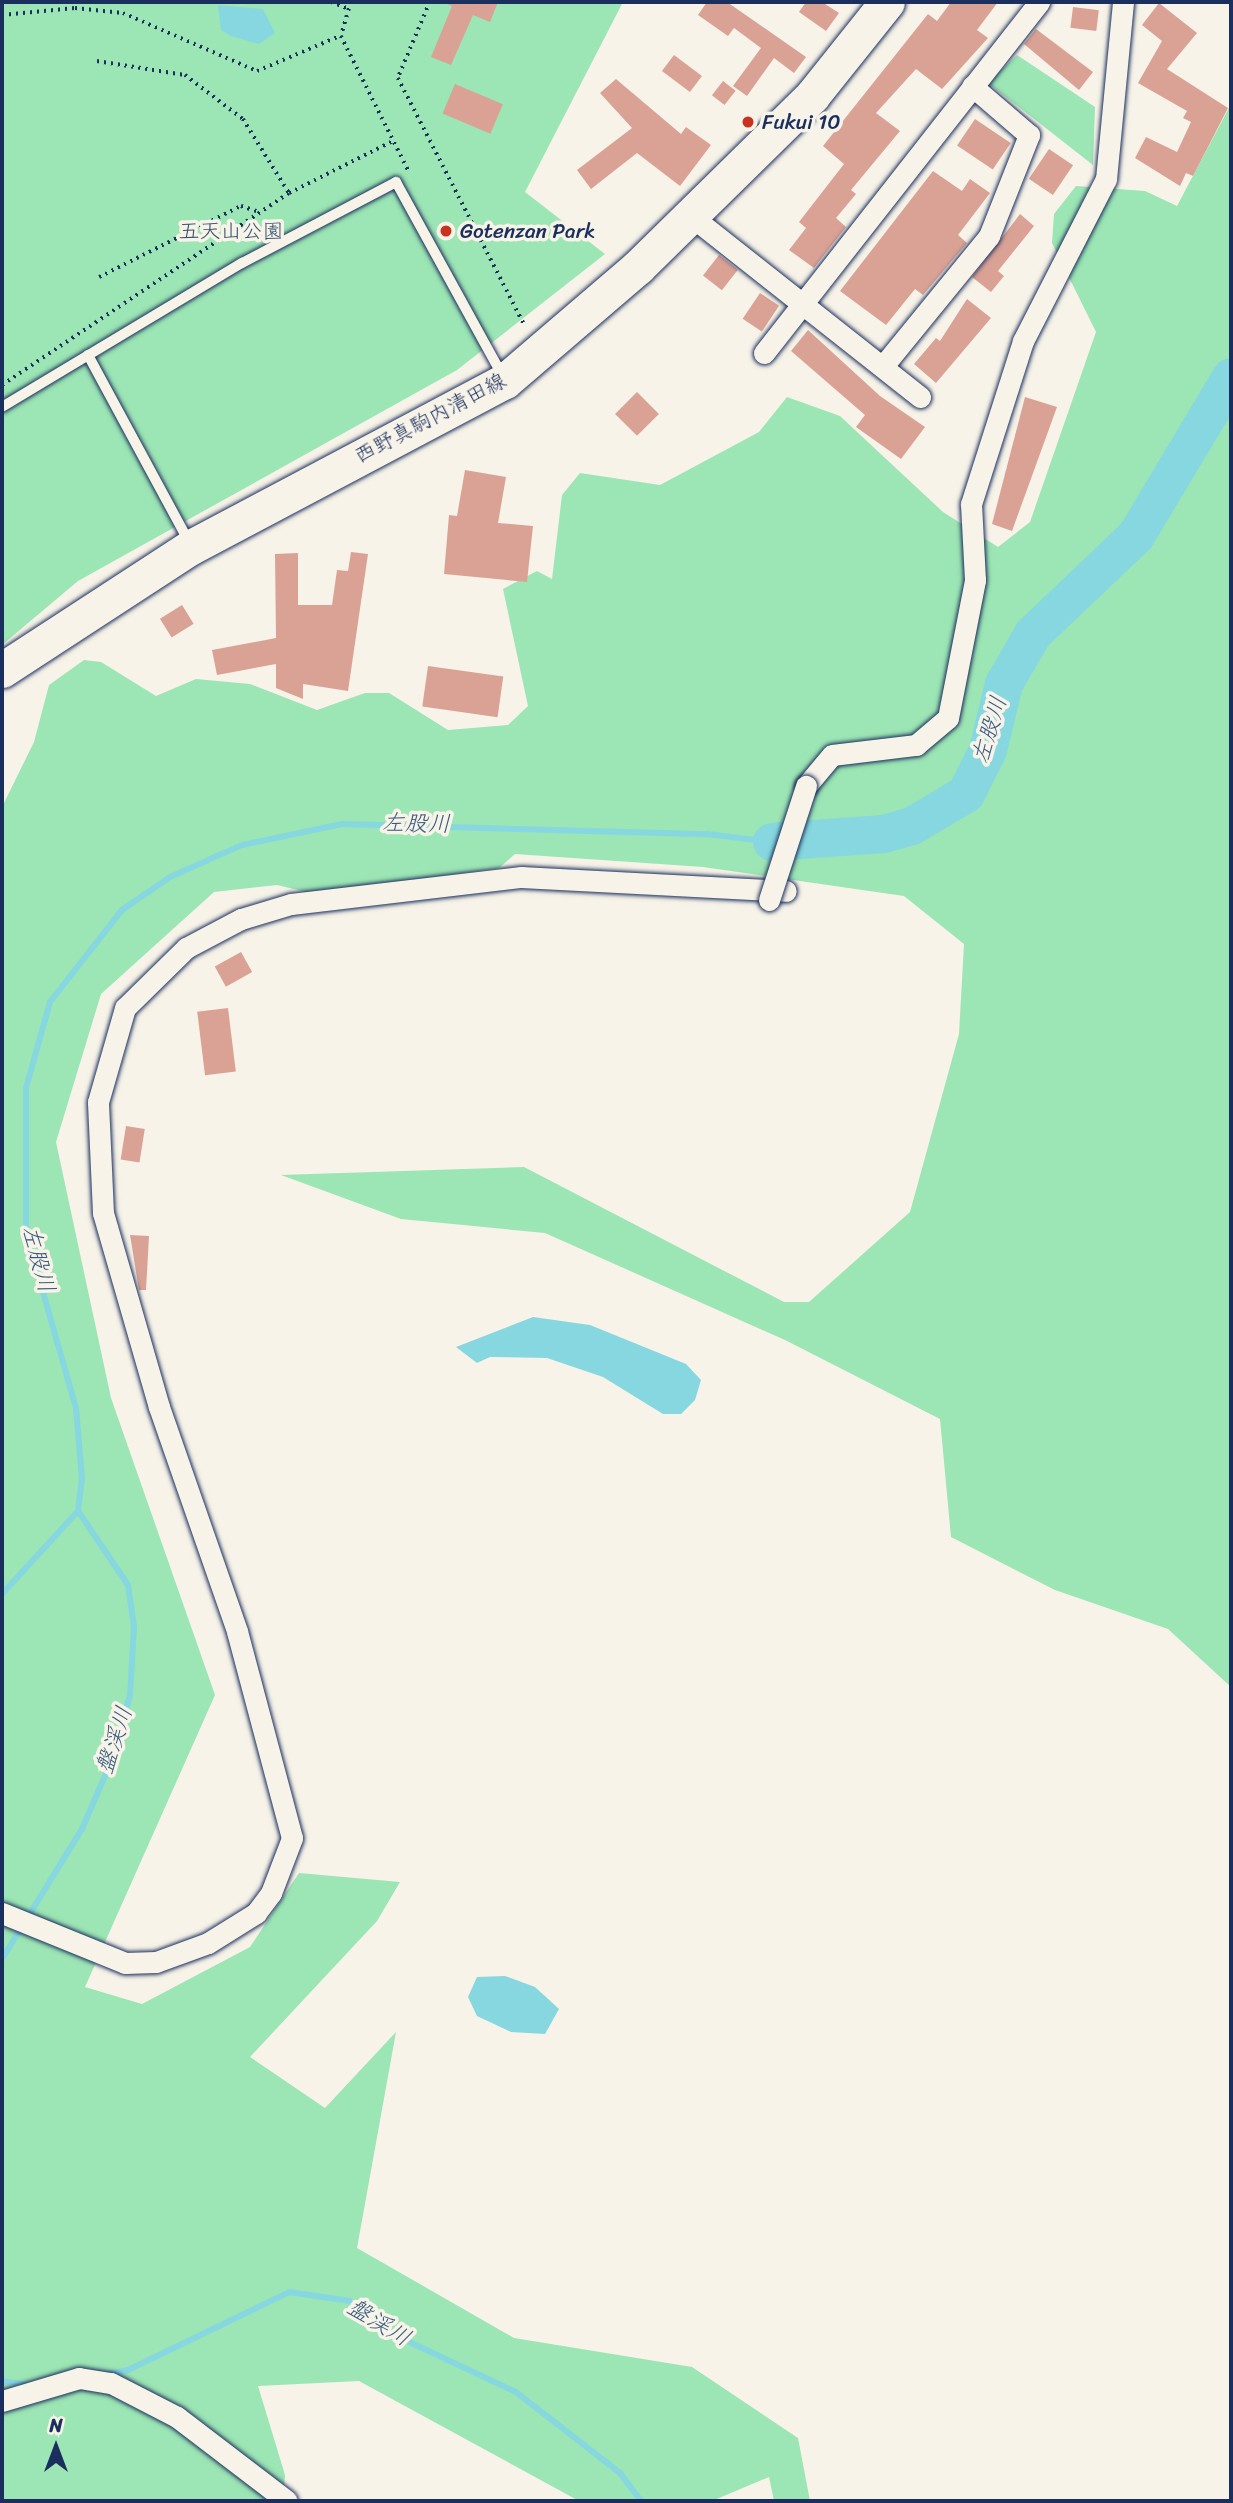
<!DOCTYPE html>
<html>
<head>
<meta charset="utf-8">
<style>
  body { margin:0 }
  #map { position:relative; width:1233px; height:2503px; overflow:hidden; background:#f7f3e8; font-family:Sriracha,"Klee One",sans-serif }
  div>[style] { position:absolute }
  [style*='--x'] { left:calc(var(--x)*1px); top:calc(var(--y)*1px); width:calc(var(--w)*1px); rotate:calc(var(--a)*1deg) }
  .green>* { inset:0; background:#9ce5b4 }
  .water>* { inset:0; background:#86d7df }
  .stream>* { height:6px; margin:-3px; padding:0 3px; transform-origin:3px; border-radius:3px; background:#86d7df }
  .river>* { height:38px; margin:-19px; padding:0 19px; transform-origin:19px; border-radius:19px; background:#86d7df }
  .building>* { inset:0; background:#daa294; transform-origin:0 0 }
  .path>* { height:3.5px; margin-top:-1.75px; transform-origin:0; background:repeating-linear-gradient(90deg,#1b2f5e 0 2px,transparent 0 7px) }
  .roads { filter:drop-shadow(0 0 2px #1b2f5e) drop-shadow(0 0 2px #1b2f5e) }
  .lane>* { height:10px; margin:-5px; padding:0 5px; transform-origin:5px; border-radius:5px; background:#f7f3e8 }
  .street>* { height:21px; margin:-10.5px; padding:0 10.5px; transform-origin:10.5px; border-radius:10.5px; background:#f7f3e8 }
  .primary>* { height:35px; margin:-17.5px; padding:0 17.5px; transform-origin:17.5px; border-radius:17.5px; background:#f7f3e8 }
  .bridges { filter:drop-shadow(0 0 2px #1b2f5e) drop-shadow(0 0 2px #1b2f5e) }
  .street-bridge>* { height:21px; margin:-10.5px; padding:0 10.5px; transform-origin:10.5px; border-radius:10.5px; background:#f7f3e8 }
  .dots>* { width:19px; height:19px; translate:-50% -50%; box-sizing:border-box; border:4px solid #f7f3e8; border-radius:50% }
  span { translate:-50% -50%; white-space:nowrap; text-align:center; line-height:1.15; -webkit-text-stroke:7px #f7f3e8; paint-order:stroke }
  .poi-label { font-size:21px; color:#1b2f5e }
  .left { translate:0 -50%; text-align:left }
  .park-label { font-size:21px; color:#35536f }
  .street-label { font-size:21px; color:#1b2f5e }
  .water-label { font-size:23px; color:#36597e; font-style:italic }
  .frame { position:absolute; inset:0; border:4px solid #1b2f5e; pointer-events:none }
  .north { position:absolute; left:21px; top:2412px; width:70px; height:70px; -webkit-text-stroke:5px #f7f3e8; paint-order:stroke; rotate:0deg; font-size:19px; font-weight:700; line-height:28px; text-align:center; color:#1b2f5e }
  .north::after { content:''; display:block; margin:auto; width:24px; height:32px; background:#1b2f5e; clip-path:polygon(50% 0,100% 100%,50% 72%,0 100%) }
</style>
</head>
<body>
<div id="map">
  <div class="green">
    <div style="clip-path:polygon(2px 2px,623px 2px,525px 192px,605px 254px,457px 370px,78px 581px,2px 645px)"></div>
    <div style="clip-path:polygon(1017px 55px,1095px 107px,1093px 165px,988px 83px)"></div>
    <div style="clip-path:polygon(1231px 104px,1231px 1687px,1168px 1629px,1055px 1590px,951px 1537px,940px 1419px,785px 1340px,545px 1233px,401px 1219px,281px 1175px,524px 1167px,784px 1302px,809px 1302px,910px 1212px,959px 1034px,964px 944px,904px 896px,703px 867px,515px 854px,499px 868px,315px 894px,277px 885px,214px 892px,101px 994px,56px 1142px,111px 1398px,215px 1695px,85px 1987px,142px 2004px,250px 1947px,299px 1873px,400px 1882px,377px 1921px,250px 2057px,325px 2108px,396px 2032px,357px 2248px,514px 2338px,692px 2367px,798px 2438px,810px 2501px,774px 2501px,769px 2477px,712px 2501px,579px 2501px,359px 2381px,258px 2386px,285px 2475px,283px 2501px,2px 2501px,2px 807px,34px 742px,49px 685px,84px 660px,101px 662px,156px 696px,196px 679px,250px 684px,317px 710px,365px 693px,389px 693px,448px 730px,508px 725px,528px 706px,503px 589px,537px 571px,552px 579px,562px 495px,580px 473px,660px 485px,759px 432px,787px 397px,840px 416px,943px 512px,998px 547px,1030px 522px,1096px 332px,1052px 243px,1054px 214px,1076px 186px,1145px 191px,1177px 206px)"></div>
  </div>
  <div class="water">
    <div style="clip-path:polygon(218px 5px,263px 9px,275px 33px,259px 44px,231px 36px,221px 30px)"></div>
    <div style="clip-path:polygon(533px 1317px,590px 1325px,686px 1364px,701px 1380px,695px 1400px,681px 1414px,663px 1414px,603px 1377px,547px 1358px,490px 1357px,477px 1363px,456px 1347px)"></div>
    <div style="clip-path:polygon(505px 1976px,535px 1987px,559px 2009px,545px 2034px,511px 2032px,477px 2016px,468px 1997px,477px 1977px)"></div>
  </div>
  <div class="stream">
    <div style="--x:2;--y:1594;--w:113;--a:-47.5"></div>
    <div style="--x:78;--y:1511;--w:32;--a:-83"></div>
    <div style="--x:82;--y:1479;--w:71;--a:-94.8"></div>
    <div style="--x:76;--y:1408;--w:183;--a:-105.9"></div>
    <div style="--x:26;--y:1232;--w:144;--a:-90"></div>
    <div style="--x:26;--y:1088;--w:89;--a:-74.4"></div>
    <div style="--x:50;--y:1002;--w:117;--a:-52"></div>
    <div style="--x:122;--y:910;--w:58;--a:-34.5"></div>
    <div style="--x:170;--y:877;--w:79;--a:-24"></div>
    <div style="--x:242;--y:845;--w:102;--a:-11.9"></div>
    <div style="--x:342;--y:824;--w:365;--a:1.6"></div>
    <div style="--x:707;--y:834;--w:65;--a:7"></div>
    <div style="--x:2;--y:1959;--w:153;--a:-58.4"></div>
    <div style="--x:82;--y:1829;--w:81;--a:-66.6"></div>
    <div style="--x:114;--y:1755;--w:62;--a:-75.1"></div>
    <div style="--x:130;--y:1695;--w:68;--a:-86.6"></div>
    <div style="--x:134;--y:1627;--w:42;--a:-98.1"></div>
    <div style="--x:128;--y:1585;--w:89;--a:-124"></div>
    <div style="--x:106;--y:2374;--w:22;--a:-10"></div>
    <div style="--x:128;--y:2370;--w:179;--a:-25.8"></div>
    <div style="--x:289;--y:2292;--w:62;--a:8.4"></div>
    <div style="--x:350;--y:2301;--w:63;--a:36"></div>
    <div style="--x:401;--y:2338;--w:127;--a:25.2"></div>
    <div style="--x:516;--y:2392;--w:132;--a:37.9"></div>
    <div style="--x:620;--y:2473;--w:35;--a:53"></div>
    <div style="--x:2;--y:2381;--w:28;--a:8"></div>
  </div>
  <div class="river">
    <div style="--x:772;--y:842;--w:112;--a:-4.1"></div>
    <div style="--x:884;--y:834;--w:29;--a:-16"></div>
    <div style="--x:912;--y:826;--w:63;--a:-30.7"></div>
    <div style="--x:966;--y:794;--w:49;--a:-63.4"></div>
    <div style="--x:988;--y:750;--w:68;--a:-76.4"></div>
    <div style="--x:1004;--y:684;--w:58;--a:-59.9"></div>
    <div style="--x:1033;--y:634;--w:142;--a:-43.6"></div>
    <div style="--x:1136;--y:536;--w:185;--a:-59.1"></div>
  </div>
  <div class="building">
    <div style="clip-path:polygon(442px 2px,498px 2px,490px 22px,473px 15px,451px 65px,431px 57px,452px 6px)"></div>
    <div style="clip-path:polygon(707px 2px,727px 2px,806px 57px,794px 73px,774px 58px,747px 96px,733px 86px,761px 48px,734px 28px,728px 36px,698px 15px)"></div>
    <div style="clip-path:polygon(806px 2px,822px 2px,839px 13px,826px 31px,799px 12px)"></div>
    <div style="clip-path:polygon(951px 2px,998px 2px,977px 30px,988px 38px,942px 89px,916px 69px,876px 113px,900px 131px,851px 190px,856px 194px,836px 218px,846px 227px,814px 268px,789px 250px,806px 228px,799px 222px,844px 164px,823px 146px,928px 14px,937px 21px)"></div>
    <div style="clip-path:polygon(1159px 3px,1197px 33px,1167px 69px,1228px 108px,1193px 176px,1186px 173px,1180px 186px,1135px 158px,1146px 137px,1177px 152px,1191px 122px,1183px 118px,1187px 111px,1138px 83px,1162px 41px,1142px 25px)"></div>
    <div style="left:1073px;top:7px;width:26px;height:21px;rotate:7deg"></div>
    <div style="clip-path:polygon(1036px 29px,1093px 72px,1079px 90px,1024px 44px)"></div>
    <div style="left:674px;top:55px;width:35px;height:20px;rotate:37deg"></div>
    <div style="clip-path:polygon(616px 79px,681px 134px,686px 127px,711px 145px,680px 186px,637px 153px,591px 189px,577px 170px,632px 128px,600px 93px)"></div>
    <div style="left:723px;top:81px;width:16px;height:18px;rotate:38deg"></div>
    <div style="left:455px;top:84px;width:52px;height:32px;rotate:23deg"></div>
    <div style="left:975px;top:119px;width:43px;height:32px;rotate:34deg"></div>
    <div style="left:1049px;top:149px;width:29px;height:36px;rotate:34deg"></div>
    <div style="clip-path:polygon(933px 171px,962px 191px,970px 179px,990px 193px,958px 235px,967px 243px,923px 295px,915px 289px,886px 325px,840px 291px)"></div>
    <div style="clip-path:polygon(1020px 214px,1034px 226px,998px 271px,1004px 276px,991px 292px,972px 277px)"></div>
    <div style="left:719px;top:255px;width:24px;height:26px;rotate:38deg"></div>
    <div style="left:760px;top:293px;width:23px;height:31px;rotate:34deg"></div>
    <div style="clip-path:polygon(967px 299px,991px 318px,936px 383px,914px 364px,936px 338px,940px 341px)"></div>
    <div style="clip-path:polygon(808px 330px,880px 396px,925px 427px,901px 459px,856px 427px,865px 415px,791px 351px)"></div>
    <div style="left:637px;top:392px;width:31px;height:31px;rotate:45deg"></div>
    <div style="clip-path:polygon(1025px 397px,1057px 407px,1012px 531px,992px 524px)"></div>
    <div style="clip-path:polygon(465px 470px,506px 477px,498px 523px,533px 526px,527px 582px,444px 574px,449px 515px,457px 516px)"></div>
    <div style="clip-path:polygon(351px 552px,368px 554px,348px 691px,303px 684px,303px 699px,276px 688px,276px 664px,217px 675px,212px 650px,276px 638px,275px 554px,298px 553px,298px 605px,332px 605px,337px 570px,348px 571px)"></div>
    <div style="left:182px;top:605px;width:22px;height:26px;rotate:58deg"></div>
    <div style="left:428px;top:666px;width:76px;height:41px;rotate:8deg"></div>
    <div style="left:241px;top:952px;width:23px;height:30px;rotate:61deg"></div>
    <div style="left:228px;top:1008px;width:64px;height:31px;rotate:83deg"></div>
    <div style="left:126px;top:1126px;width:19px;height:34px;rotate:9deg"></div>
    <div style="clip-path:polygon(130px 1235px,149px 1236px,146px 1290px,139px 1290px)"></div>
  </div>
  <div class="path">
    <div style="--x:331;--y:2;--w:19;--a:21"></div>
    <div style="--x:351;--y:2;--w:35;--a:106"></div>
    <div style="--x:341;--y:36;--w:152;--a:63.4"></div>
    <div style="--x:430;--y:2;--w:82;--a:112.8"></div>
    <div style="--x:398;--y:78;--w:279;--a:62.9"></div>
    <div style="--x:2;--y:15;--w:73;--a:-5.5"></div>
    <div style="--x:75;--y:8;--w:48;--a:5.9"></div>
    <div style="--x:123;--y:13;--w:146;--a:23.4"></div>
    <div style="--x:257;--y:71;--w:90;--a:-22.9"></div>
    <div style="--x:97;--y:61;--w:89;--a:9"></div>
    <div style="--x:185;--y:75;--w:73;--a:37.2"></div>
    <div style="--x:243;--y:119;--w:87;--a:58.1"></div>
    <div style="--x:289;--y:193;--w:116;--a:-26.6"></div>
    <div style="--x:99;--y:277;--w:159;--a:-26.6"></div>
    <div style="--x:241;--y:206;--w:19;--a:18"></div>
    <div style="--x:2;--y:385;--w:345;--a:-33.8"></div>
  </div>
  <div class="roads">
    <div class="lane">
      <div style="--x:88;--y:355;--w:215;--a:61.6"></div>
      <div style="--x:2;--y:407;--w:280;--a:-31"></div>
      <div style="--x:242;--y:263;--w:174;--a:-27.7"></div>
      <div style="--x:396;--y:182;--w:222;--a:61.2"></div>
    </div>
    <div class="street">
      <div style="--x:691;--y:216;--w:292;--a:38.3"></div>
      <div style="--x:764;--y:353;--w:446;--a:-51.9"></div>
      <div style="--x:883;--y:366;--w:168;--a:-50.8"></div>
      <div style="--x:989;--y:236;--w:109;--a:-68.4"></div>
      <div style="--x:1029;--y:135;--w:75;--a:-139.3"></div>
      <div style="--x:806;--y:786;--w:40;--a:-50"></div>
      <div style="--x:832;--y:755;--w:85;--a:-6.8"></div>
      <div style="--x:916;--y:745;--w:42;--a:-40.2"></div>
      <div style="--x:948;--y:718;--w:141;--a:-78.9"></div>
      <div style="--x:975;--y:580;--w:76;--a:-93"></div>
      <div style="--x:971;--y:504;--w:171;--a:-72.3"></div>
      <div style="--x:1023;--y:341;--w:182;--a:-62.9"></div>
      <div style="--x:1106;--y:179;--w:178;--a:-84.5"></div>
      <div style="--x:2;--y:1913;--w:133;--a:22.1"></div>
      <div style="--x:125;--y:1963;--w:31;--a:-2"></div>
      <div style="--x:156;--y:1962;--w:55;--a:-20.1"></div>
      <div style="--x:208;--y:1943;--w:57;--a:-32"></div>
      <div style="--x:256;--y:1913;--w:25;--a:-53"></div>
      <div style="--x:271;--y:1893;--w:59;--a:-69.1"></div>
      <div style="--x:292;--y:1838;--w:214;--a:-104.9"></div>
      <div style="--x:237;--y:1631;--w:237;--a:-109.2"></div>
      <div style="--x:159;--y:1407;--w:202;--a:-106.1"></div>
      <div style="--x:103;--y:1213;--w:111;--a:-92.6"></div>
      <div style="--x:98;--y:1102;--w:98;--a:-74"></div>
      <div style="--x:125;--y:1008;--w:86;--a:-44.5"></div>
      <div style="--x:186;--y:948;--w:62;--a:-27.8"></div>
      <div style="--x:241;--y:919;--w:52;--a:-16.7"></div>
      <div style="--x:291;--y:904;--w:232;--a:-6.7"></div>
      <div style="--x:521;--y:877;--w:265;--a:3"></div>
      <div style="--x:2;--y:2401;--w:80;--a:-16.6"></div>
      <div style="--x:79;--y:2378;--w:32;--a:9"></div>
      <div style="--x:111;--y:2383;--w:74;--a:27.3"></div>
      <div style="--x:177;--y:2417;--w:138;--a:37.4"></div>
    </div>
    <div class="primary">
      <div style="--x:2;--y:670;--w:225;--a:-33.1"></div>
      <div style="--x:191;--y:547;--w:355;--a:-27.9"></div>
      <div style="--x:505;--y:381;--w:175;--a:-40.6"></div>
      <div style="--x:638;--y:267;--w:244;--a:-44.5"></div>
      <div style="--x:812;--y:96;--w:120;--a:-51.4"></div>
    </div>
  </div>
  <div class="bridges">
    <div class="street-bridge">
      <div style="--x:769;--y:900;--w:120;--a:-72"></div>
    </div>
  </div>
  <div class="dots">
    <div style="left:748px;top:122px;background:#c8321e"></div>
    <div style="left:446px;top:231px;background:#c8321e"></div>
  </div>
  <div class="poi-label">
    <span class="left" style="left:762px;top:122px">Fukui 10</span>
    <span class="left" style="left:460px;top:231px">Gotenzan Park</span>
  </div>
  <div class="park-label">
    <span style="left:231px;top:231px">五天山公園</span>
  </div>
  <div class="street-label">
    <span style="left:430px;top:418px;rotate:-28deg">西野真駒内清田線</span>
  </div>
  <div class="water-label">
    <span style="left:990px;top:730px;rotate:-73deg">左股川</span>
    <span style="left:416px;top:824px;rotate:1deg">左股川</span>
    <span style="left:38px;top:1259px;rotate:75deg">左股川</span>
    <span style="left:115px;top:1740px;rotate:-72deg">盤渓川</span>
    <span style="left:379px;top:2323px;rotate:31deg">盤渓川</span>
  </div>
  <div class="frame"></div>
  <div class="north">N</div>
</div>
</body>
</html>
